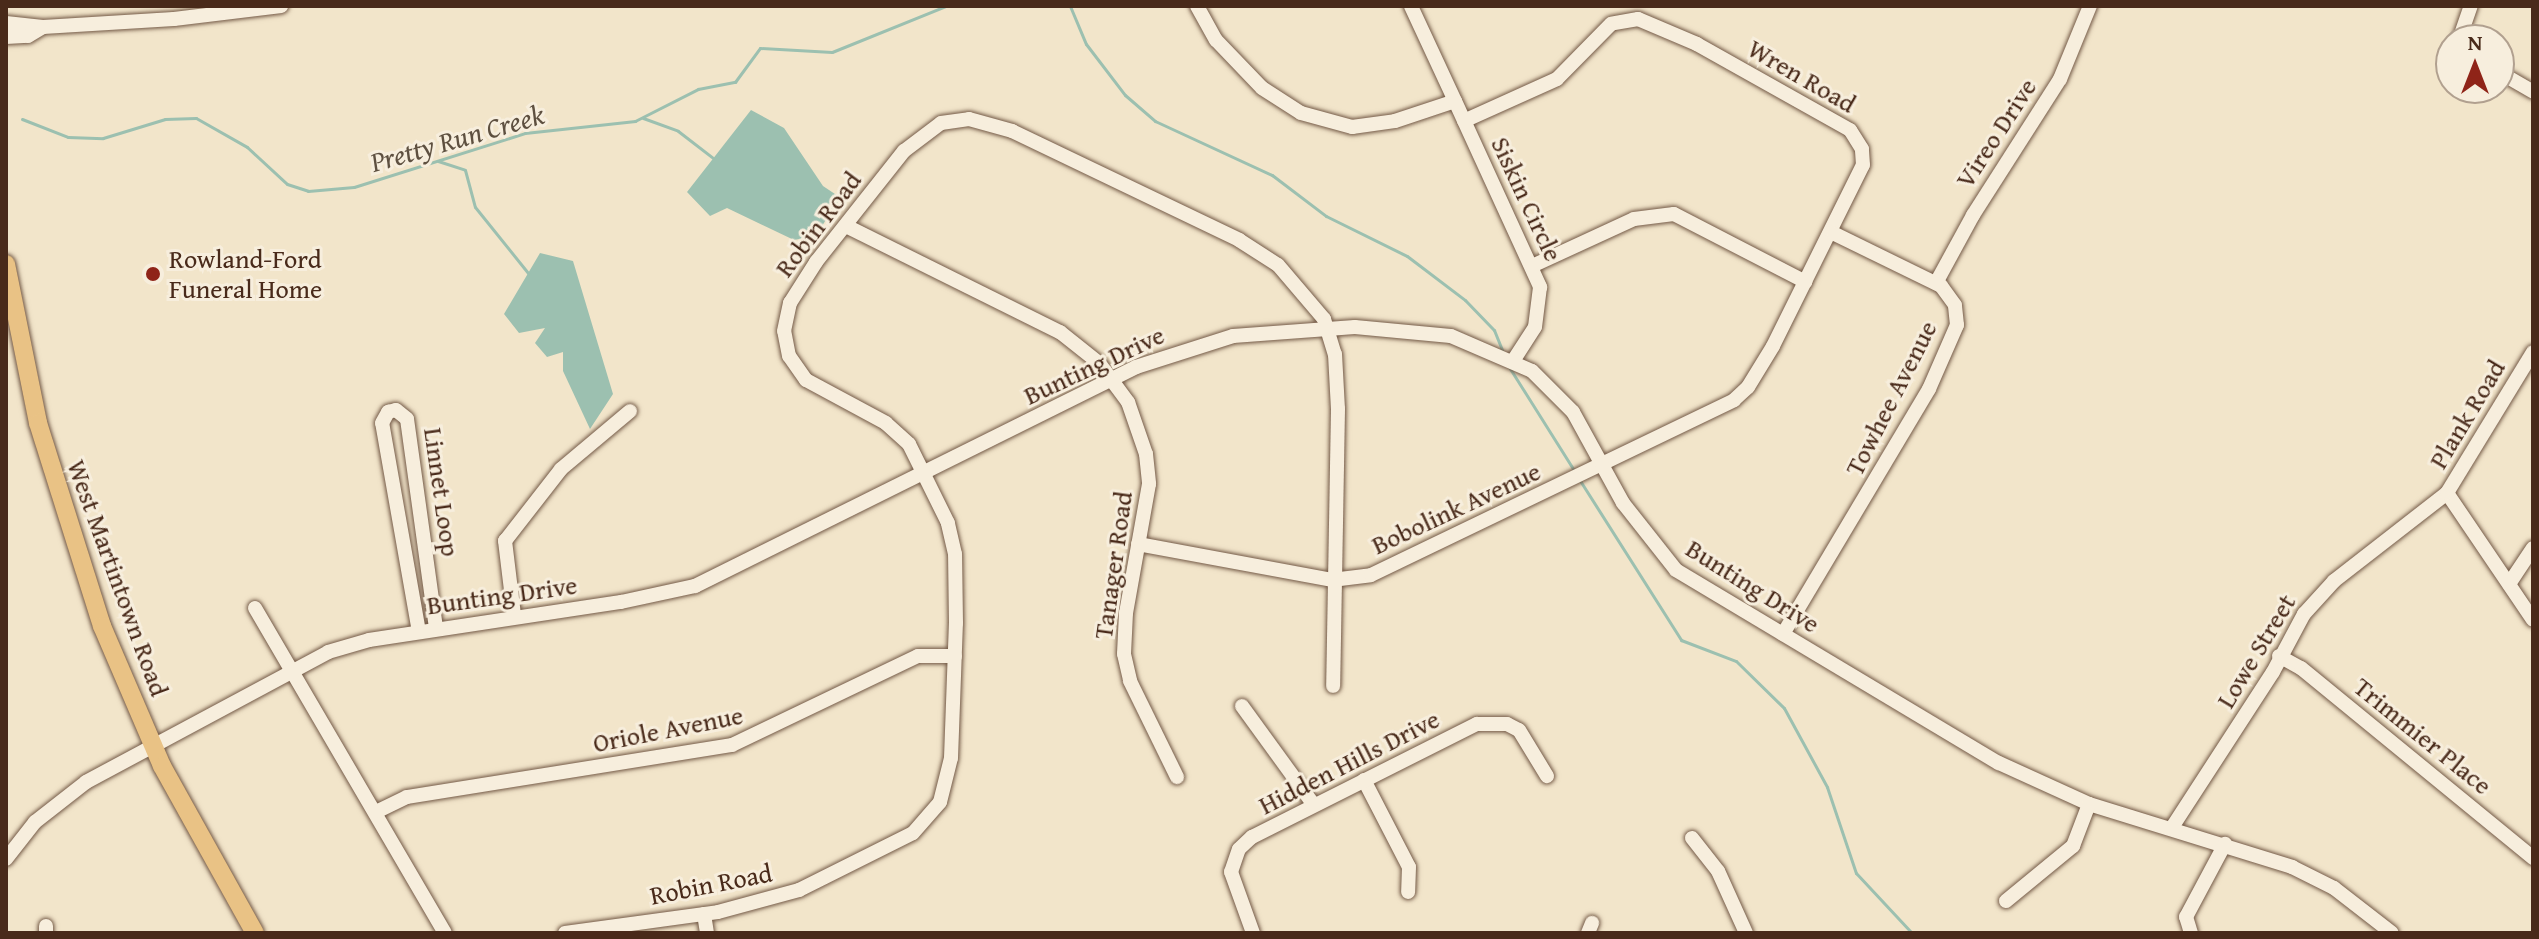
<!DOCTYPE html>
<html>
<head>
<meta charset="utf-8">
<style>
  body { margin:0 }
  #map { position:relative; width:2539px; height:939px; overflow:hidden; background:#f2e5ca; font-family:"Gentium Book Plus",serif }
  div>[style] { position:absolute }
  [style*='--x'] { left:calc(var(--x)*1px); top:calc(var(--y)*1px); width:calc(var(--w)*1px); rotate:calc(var(--a)*1deg) }
  .water>* { inset:0; background:#9cc0b0 }
  .stream>* { height:3px; margin:-1.5px; padding:0 1.5px; transform-origin:1.5px; border-radius:1.5px; background:#9cc0b0 }
  .roads { filter:drop-shadow(0 0 2px #735946) drop-shadow(0 0 2px #735946) }
  .minor>* { height:14px; margin:-7px; padding:0 7px; transform-origin:7px; border-radius:7px; background:#f7eedd }
  .major>* { height:18px; margin:-9px; padding:0 9px; transform-origin:9px; border-radius:9px; background:#e9c285 }
  .dots>* { width:22px; height:22px; translate:-50% -50%; box-sizing:border-box; border:4px solid #f7eedd; border-radius:50% }
  span { translate:-50% -50%; white-space:nowrap; text-align:center; line-height:1.15; -webkit-text-stroke:6px #f7eedd; paint-order:stroke }
  .street-label { font-size:26px; color:#492a1a }
  .poi-label { font-size:26px; color:#492a1a }
  .left { translate:0 -50%; text-align:left }
  .water-label { font-size:28px; color:#5e5040; font-style:italic }
  .frame { position:absolute; inset:0; border:8px solid #492a1a; pointer-events:none }
  .north { position:absolute; left:2435px; top:24px; width:80px; height:80px; box-sizing:border-box; background:#f7eedd; border:2px solid #b1a08f; border-radius:50%; rotate:0deg; font-size:22px; font-weight:700; line-height:32px; text-align:center; color:#492a1a }
  .north::after { content:''; display:block; margin:auto; width:28px; height:36px; background:#8f2418; clip-path:polygon(50% 0,100% 100%,50% 72%,0 100%) }
</style>
</head>
<body>
<div id="map">
  <div class="water">
    <div style="clip-path:polygon(751px 110px,784px 128px,823px 186px,841px 198px,815px 236px,794px 240px,727px 208px,710px 216px,687px 192px)"></div>
    <div style="clip-path:polygon(540px 253px,573px 261px,613px 394px,590px 429px,563px 371px,563px 352px,547px 357px,535px 343px,545px 328px,519px 333px,504px 314px)"></div>
  </div>
  <div class="stream">
    <div style="--x:1070;--y:6;--w:41;--a:67.2"></div>
    <div style="--x:1086;--y:44;--w:64;--a:52.6"></div>
    <div style="--x:1125;--y:95;--w:40;--a:41"></div>
    <div style="--x:1155;--y:121;--w:129;--a:24.8"></div>
    <div style="--x:1272;--y:175;--w:68;--a:37.2"></div>
    <div style="--x:1326;--y:216;--w:90;--a:26.3"></div>
    <div style="--x:1407;--y:256;--w:73;--a:37.2"></div>
    <div style="--x:1465;--y:300;--w:42;--a:46"></div>
    <div style="--x:1494;--y:330;--w:24;--a:68"></div>
    <div style="--x:643;--y:118;--w:37;--a:20"></div>
    <div style="--x:678;--y:131;--w:44;--a:37.6"></div>
    <div style="--x:22;--y:119;--w:49;--a:21.4"></div>
    <div style="--x:68;--y:137;--w:35;--a:2"></div>
    <div style="--x:103;--y:138;--w:65;--a:-17"></div>
    <div style="--x:165;--y:119;--w:31;--a:-2"></div>
    <div style="--x:196;--y:118;--w:59;--a:29.6"></div>
    <div style="--x:247;--y:147;--w:54;--a:42.8"></div>
    <div style="--x:287;--y:184;--w:22;--a:18"></div>
    <div style="--x:308;--y:191;--w:46;--a:-5"></div>
    <div style="--x:354;--y:187;--w:179;--a:-17.5"></div>
    <div style="--x:525;--y:133;--w:111;--a:-6.2"></div>
    <div style="--x:635;--y:121;--w:71;--a:-26.9"></div>
    <div style="--x:698;--y:89;--w:38;--a:-11"></div>
    <div style="--x:735;--y:82;--w:42;--a:-53.7"></div>
    <div style="--x:760;--y:48;--w:72;--a:3.2"></div>
    <div style="--x:832;--y:52;--w:123;--a:-22"></div>
    <div style="--x:438;--y:161;--w:28;--a:18"></div>
    <div style="--x:465;--y:170;--w:38;--a:75"></div>
    <div style="--x:475;--y:207;--w:85;--a:51.2"></div>
    <div style="--x:1509;--y:367;--w:124;--a:57.8"></div>
    <div style="--x:1579;--y:479;--w:191;--a:57.6"></div>
    <div style="--x:1681;--y:640;--w:59;--a:20.9"></div>
    <div style="--x:1736;--y:661;--w:67;--a:44.4"></div>
    <div style="--x:1784;--y:708;--w:90;--a:61.4"></div>
    <div style="--x:1827;--y:787;--w:91;--a:71.4"></div>
    <div style="--x:1856;--y:873;--w:82;--a:47"></div>
  </div>
  <div class="roads">
    <div class="minor">
      <div style="--x:1197;--y:6;--w:39;--a:61"></div>
      <div style="--x:1216;--y:40;--w:66;--a:46.2"></div>
      <div style="--x:1262;--y:88;--w:46;--a:32.7"></div>
      <div style="--x:1301;--y:113;--w:53;--a:15.4"></div>
      <div style="--x:1352;--y:127;--w:43;--a:-7.9"></div>
      <div style="--x:1395;--y:121;--w:63;--a:-18.4"></div>
      <div style="--x:1455;--y:101;--w:105;--a:-114.9"></div>
      <div style="--x:6;--y:23;--w:37;--a:6"></div>
      <div style="--x:43;--y:27;--w:131;--a:-3.5"></div>
      <div style="--x:174;--y:19;--w:108;--a:-6.9"></div>
      <div style="--x:6;--y:37;--w:22;--a:-3"></div>
      <div style="--x:28;--y:36;--w:17;--a:-31"></div>
      <div style="--x:2459;--y:40;--w:36;--a:-71"></div>
      <div style="--x:2499;--y:72;--w:39;--a:30"></div>
      <div style="--x:1455;--y:101;--w:205;--a:65.4"></div>
      <div style="--x:1540;--y:287;--w:40;--a:97.1"></div>
      <div style="--x:1535;--y:327;--w:40;--a:122.9"></div>
      <div style="--x:846;--y:226;--w:239;--a:26.4"></div>
      <div style="--x:1060;--y:332;--w:50;--a:38.5"></div>
      <div style="--x:1099;--y:363;--w:49;--a:53.4"></div>
      <div style="--x:1128;--y:402;--w:55;--a:70.9"></div>
      <div style="--x:1146;--y:454;--w:30;--a:84"></div>
      <div style="--x:1149;--y:484;--w:131;--a:100.1"></div>
      <div style="--x:1126;--y:613;--w:41;--a:92.8"></div>
      <div style="--x:1124;--y:654;--w:28;--a:77"></div>
      <div style="--x:1130;--y:681;--w:107;--a:63.9"></div>
      <div style="--x:1532;--y:266;--w:112;--a:-24.7"></div>
      <div style="--x:1634;--y:219;--w:40;--a:-7.1"></div>
      <div style="--x:1674;--y:214;--w:148;--a:27.3"></div>
      <div style="--x:1936;--y:283;--w:77;--a:-61.4"></div>
      <div style="--x:1973;--y:215;--w:161;--a:-57.4"></div>
      <div style="--x:2060;--y:79;--w:79;--a:-67.7"></div>
      <div style="--x:2447;--y:493;--w:153;--a:55.9"></div>
      <div style="--x:1138;--y:544;--w:197;--a:10.5"></div>
      <div style="--x:1332;--y:580;--w:39;--a:-7"></div>
      <div style="--x:1371;--y:575;--w:403;--a:-25.7"></div>
      <div style="--x:1734;--y:400;--w:19;--a:-43"></div>
      <div style="--x:1748;--y:387;--w:48;--a:-58.6"></div>
      <div style="--x:1773;--y:346;--w:202;--a:-63.6"></div>
      <div style="--x:1863;--y:165;--w:16;--a:-94"></div>
      <div style="--x:1862;--y:149;--w:22;--a:-122"></div>
      <div style="--x:1850;--y:130;--w:176;--a:-150.7"></div>
      <div style="--x:1697;--y:44;--w:64;--a:-157"></div>
      <div style="--x:1638;--y:19;--w:27;--a:170"></div>
      <div style="--x:1611;--y:24;--w:77;--a:134.5"></div>
      <div style="--x:1557;--y:79;--w:102;--a:155.7"></div>
      <div style="--x:2509;--y:584;--w:43;--a:-56.3"></div>
      <div style="--x:255;--y:608;--w:376;--a:59.7"></div>
      <div style="--x:514;--y:615;--w:75;--a:-96.9"></div>
      <div style="--x:505;--y:541;--w:91;--a:-52.1"></div>
      <div style="--x:561;--y:469;--w:90;--a:-40"></div>
      <div style="--x:419;--y:632;--w:212;--a:-100"></div>
      <div style="--x:382;--y:423;--w:13;--a:-61"></div>
      <div style="--x:388;--y:412;--w:8;--a:-14"></div>
      <div style="--x:396;--y:410;--w:14;--a:39"></div>
      <div style="--x:407;--y:419;--w:212;--a:82.1"></div>
      <div style="--x:1783;--y:634;--w:285;--a:-59.2"></div>
      <div style="--x:1929;--y:389;--w:70;--a:-66.4"></div>
      <div style="--x:1957;--y:325;--w:20;--a:-96"></div>
      <div style="--x:1955;--y:305;--w:24;--a:-126"></div>
      <div style="--x:1941;--y:286;--w:120;--a:-153.9"></div>
      <div style="--x:2279;--y:656;--w:25;--a:29"></div>
      <div style="--x:2301;--y:668;--w:300;--a:39.3"></div>
      <div style="--x:1242;--y:706;--w:122;--a:54"></div>
      <div style="--x:1364;--y:780;--w:98;--a:62.7"></div>
      <div style="--x:1409;--y:867;--w:25;--a:92"></div>
      <div style="--x:378;--y:811;--w:32;--a:-26"></div>
      <div style="--x:407;--y:797;--w:329;--a:-9.1"></div>
      <div style="--x:732;--y:745;--w:206;--a:-25.6"></div>
      <div style="--x:918;--y:656;--w:37;--a:0"></div>
      <div style="--x:2171;--y:829;--w:187;--a:-57"></div>
      <div style="--x:2273;--y:672;--w:66;--a:-61.9"></div>
      <div style="--x:2304;--y:614;--w:45;--a:-47.7"></div>
      <div style="--x:2334;--y:581;--w:143;--a:-37.9"></div>
      <div style="--x:2447;--y:493;--w:165;--a:-58.6"></div>
      <div style="--x:1692;--y:838;--w:42;--a:51.8"></div>
      <div style="--x:1718;--y:871;--w:68;--a:65.7"></div>
      <div style="--x:6;--y:859;--w:47;--a:-51.9"></div>
      <div style="--x:35;--y:822;--w:65;--a:-38.1"></div>
      <div style="--x:86;--y:782;--w:275;--a:-28.2"></div>
      <div style="--x:328;--y:652;--w:43;--a:-16.3"></div>
      <div style="--x:369;--y:640;--w:255;--a:-8.6"></div>
      <div style="--x:621;--y:602;--w:76;--a:-12.2"></div>
      <div style="--x:695;--y:586;--w:492;--a:-26.4"></div>
      <div style="--x:1136;--y:367;--w:102;--a:-17.7"></div>
      <div style="--x:1233;--y:336;--w:122;--a:-4.2"></div>
      <div style="--x:1355;--y:327;--w:96;--a:5.4"></div>
      <div style="--x:1451;--y:336;--w:88;--a:23.4"></div>
      <div style="--x:1532;--y:371;--w:58;--a:45"></div>
      <div style="--x:1573;--y:412;--w:104;--a:61.2"></div>
      <div style="--x:1623;--y:503;--w:85;--a:51.7"></div>
      <div style="--x:1676;--y:570;--w:376;--a:30.9"></div>
      <div style="--x:1999;--y:763;--w:99;--a:24.5"></div>
      <div style="--x:2089;--y:804;--w:213;--a:17.2"></div>
      <div style="--x:2292;--y:867;--w:47;--a:26.6"></div>
      <div style="--x:2334;--y:888;--w:73;--a:37.8"></div>
      <div style="--x:2006;--y:901;--w:87;--a:-39.4"></div>
      <div style="--x:2073;--y:846;--w:45;--a:-69.1"></div>
      <div style="--x:704;--y:914;--w:19;--a:81"></div>
      <div style="--x:46;--y:933;--w:7;--a:-90"></div>
      <div style="--x:565;--y:933;--w:154;--a:-7.8"></div>
      <div style="--x:718;--y:912;--w:84;--a:-15.2"></div>
      <div style="--x:799;--y:890;--w:127;--a:-26.6"></div>
      <div style="--x:913;--y:833;--w:41;--a:-48.9"></div>
      <div style="--x:940;--y:802;--w:45;--a:-76"></div>
      <div style="--x:951;--y:758;--w:135;--a:-87.9"></div>
      <div style="--x:956;--y:623;--w:69;--a:-90.8"></div>
      <div style="--x:955;--y:554;--w:32;--a:-103"></div>
      <div style="--x:948;--y:523;--w:88;--a:-116.3"></div>
      <div style="--x:909;--y:444;--w:31;--a:-138"></div>
      <div style="--x:886;--y:423;--w:91;--a:-151.7"></div>
      <div style="--x:806;--y:380;--w:29;--a:-125"></div>
      <div style="--x:789;--y:356;--w:25;--a:-101"></div>
      <div style="--x:784;--y:331;--w:29;--a:-78"></div>
      <div style="--x:790;--y:303;--w:49;--a:-57.6"></div>
      <div style="--x:816;--y:262;--w:142;--a:-51.6"></div>
      <div style="--x:904;--y:151;--w:46;--a:-37.1"></div>
      <div style="--x:941;--y:123;--w:28;--a:-8"></div>
      <div style="--x:969;--y:119;--w:45;--a:15.6"></div>
      <div style="--x:1012;--y:131;--w:252;--a:25.6"></div>
      <div style="--x:1239;--y:240;--w:46;--a:32.7"></div>
      <div style="--x:1278;--y:265;--w:71;--a:49.6"></div>
      <div style="--x:1324;--y:319;--w:37;--a:73"></div>
      <div style="--x:1335;--y:354;--w:55;--a:86.9"></div>
      <div style="--x:1338;--y:409;--w:277;--a:91"></div>
      <div style="--x:1253;--y:933;--w:65;--a:-109.8"></div>
      <div style="--x:1231;--y:872;--w:24;--a:-71"></div>
      <div style="--x:1239;--y:849;--w:18;--a:-43"></div>
      <div style="--x:1252;--y:837;--w:252;--a:-26.7"></div>
      <div style="--x:1477;--y:724;--w:30;--a:0"></div>
      <div style="--x:1507;--y:724;--w:13;--a:27"></div>
      <div style="--x:1519;--y:730;--w:54;--a:58.7"></div>
      <div style="--x:1588;--y:933;--w:11;--a:-68"></div>
      <div style="--x:2191;--y:933;--w:17;--a:-107"></div>
      <div style="--x:2186;--y:917;--w:83;--a:-61.9"></div>
    </div>
    <div class="major">
      <div style="--x:6;--y:264;--w:162;--a:78.6"></div>
      <div style="--x:38;--y:423;--w:213;--a:72.5"></div>
      <div style="--x:102;--y:626;--w:152;--a:66.8"></div>
      <div style="--x:162;--y:766;--w:191;--a:60.9"></div>
    </div>
  </div>
  <div class="dots">
    <div style="left:153px;top:274px;background:#8f2418"></div>
  </div>
  <div class="street-label">
    <span style="left:1802px;top:76px;rotate:30deg">Wren Road</span>
    <span style="left:1996px;top:133px;rotate:-57deg">Vireo Drive</span>
    <span style="left:1527px;top:199px;rotate:65deg">Siskin Circle</span>
    <span style="left:818px;top:224px;rotate:-53deg">Robin Road</span>
    <span style="left:1094px;top:365px;rotate:-25deg">Bunting Drive</span>
    <span style="left:1891px;top:398px;rotate:-63deg">Towhee Avenue</span>
    <span style="left:2467px;top:414px;rotate:-59deg">Plank Road</span>
    <span style="left:442px;top:492px;rotate:82deg">Linnet Loop</span>
    <span style="left:1456px;top:508px;rotate:-25deg">Bobolink Avenue</span>
    <span style="left:1113px;top:565px;rotate:-82deg">Tanager Road</span>
    <span style="left:118px;top:578px;rotate:70deg">West Martintown Road</span>
    <span style="left:1753px;top:586px;rotate:32deg">Bunting Drive</span>
    <span style="left:502px;top:595px;rotate:-8deg">Bunting Drive</span>
    <span style="left:2256px;top:651px;rotate:-59deg">Lowe Street</span>
    <span style="left:668px;top:729px;rotate:-11deg">Oriole Avenue</span>
    <span style="left:2423px;top:736px;rotate:39deg">Trimmier Place</span>
    <span style="left:1349px;top:762px;rotate:-27deg">Hidden Hills Drive</span>
    <span style="left:711px;top:884px;rotate:-11deg">Robin Road</span>
  </div>
  <div class="poi-label">
    <span class="left" style="left:169px;top:274px">Rowland-Ford<br>Funeral Home</span>
  </div>
  <div class="water-label">
    <span style="left:457px;top:138px;rotate:-16deg">Pretty Run Creek</span>
  </div>
  <div class="frame"></div>
  <div class="north">N</div>
</div>
</body>
</html>
